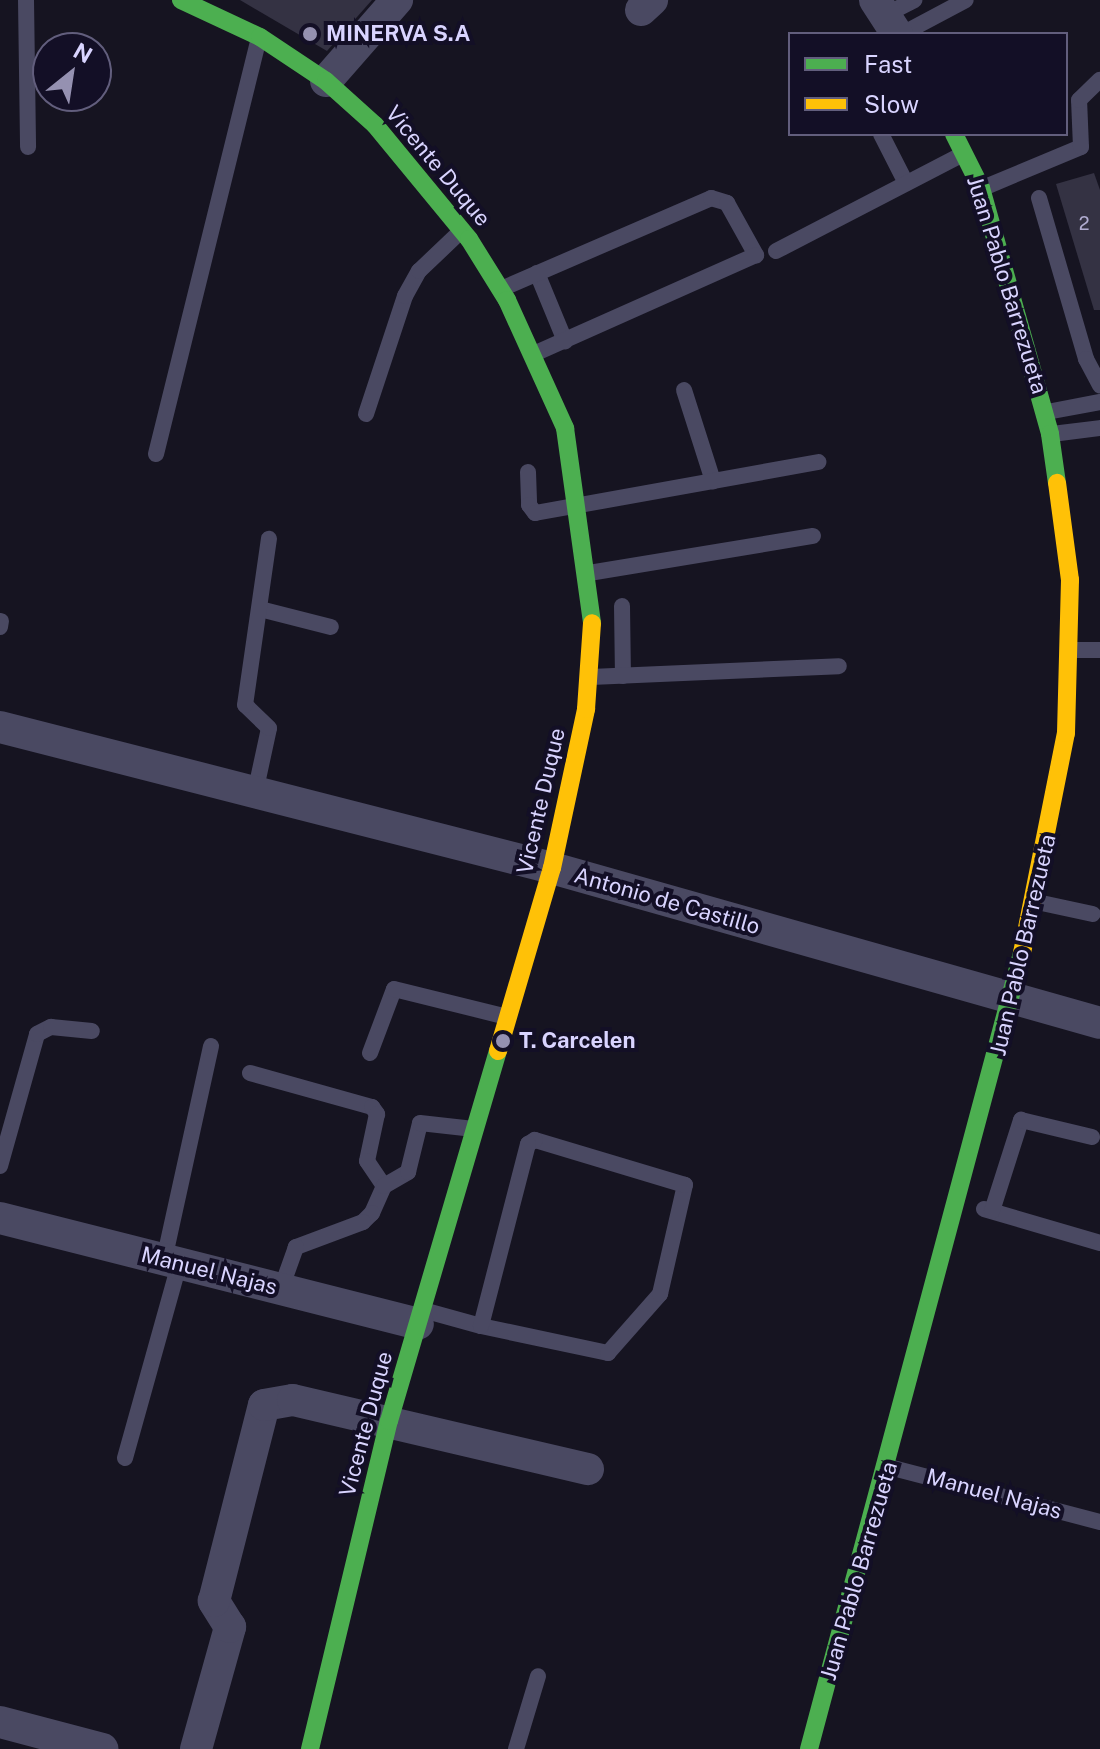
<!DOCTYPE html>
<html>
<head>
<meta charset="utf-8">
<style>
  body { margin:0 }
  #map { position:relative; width:1100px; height:1749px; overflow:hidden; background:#161421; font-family:"Public Sans",sans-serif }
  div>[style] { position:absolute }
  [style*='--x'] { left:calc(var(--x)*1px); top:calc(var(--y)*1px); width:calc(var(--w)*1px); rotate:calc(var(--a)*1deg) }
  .building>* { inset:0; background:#343243 }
  .lane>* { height:16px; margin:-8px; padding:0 8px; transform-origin:8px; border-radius:8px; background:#4a4962 }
  .street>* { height:32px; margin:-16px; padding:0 16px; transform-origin:16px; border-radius:16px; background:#4a4962 }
  .fast>* { height:18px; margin:-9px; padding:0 9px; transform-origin:9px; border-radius:9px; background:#4caf50 }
  .slow>* { height:18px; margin:-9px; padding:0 9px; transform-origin:9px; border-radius:9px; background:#ffc107 }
  .dots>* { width:22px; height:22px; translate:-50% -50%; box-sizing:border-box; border:4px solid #130f26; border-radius:50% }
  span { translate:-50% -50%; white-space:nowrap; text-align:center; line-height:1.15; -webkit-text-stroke:8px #130f26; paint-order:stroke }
  .number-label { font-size:18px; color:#b0acd0 }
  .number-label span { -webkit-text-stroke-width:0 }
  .poi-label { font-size:22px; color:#d9d4ff; font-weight:700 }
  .left { translate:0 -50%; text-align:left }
  .street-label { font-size:22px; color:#d9d4ff }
  .legend { position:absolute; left:788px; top:32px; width:280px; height:104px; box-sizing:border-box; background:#130f26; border:2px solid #625e7d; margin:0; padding:10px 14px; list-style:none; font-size:24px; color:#d9d4ff }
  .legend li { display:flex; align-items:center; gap:16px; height:40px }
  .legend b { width:40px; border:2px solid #625e7d }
  .north { position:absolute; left:32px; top:32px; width:80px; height:80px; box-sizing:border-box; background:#130f26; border:2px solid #625e7d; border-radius:50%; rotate:30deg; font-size:22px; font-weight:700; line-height:32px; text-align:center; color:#d9d4ff }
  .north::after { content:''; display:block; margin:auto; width:28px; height:36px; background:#9591b1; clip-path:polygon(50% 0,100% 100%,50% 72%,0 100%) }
</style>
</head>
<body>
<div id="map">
  <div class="building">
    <div style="clip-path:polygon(240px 0,372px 0,327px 51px)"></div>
    <div style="clip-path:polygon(1094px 173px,1100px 190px,1100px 310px,1094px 310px,1056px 184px)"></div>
  </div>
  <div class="lane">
    <div style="--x:26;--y:0;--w:147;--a:89.2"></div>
    <div style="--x:885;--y:15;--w:33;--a:-27"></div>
    <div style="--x:902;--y:34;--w:72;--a:-28"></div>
    <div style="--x:881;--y:134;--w:55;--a:63"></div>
    <div style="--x:983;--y:188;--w:106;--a:-22.7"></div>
    <div style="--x:1081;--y:147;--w:47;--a:-92.4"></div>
    <div style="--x:1079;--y:100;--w:29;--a:-44"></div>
    <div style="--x:1039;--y:198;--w:168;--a:73.7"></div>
    <div style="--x:1086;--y:359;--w:30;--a:62"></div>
    <div style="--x:776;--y:251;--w:211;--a:-27.4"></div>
    <div style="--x:537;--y:273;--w:74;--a:67.6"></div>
    <div style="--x:501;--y:289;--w:229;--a:-23.4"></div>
    <div style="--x:711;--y:198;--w:17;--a:17"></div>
    <div style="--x:727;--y:203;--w:60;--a:60.9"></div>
    <div style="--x:756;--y:255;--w:243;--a:156"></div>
    <div style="--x:684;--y:390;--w:96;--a:72.3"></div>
    <div style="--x:1047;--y:412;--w:54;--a:-10.7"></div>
    <div style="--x:366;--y:414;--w:124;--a:-71.7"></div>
    <div style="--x:405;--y:296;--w:29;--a:-61"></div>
    <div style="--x:419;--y:271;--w:58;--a:-43.6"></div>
    <div style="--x:1052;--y:434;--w:48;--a:-7.1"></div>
    <div style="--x:156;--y:454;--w:428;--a:-76.1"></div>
    <div style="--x:528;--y:472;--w:33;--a:88"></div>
    <div style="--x:529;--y:505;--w:10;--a:53"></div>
    <div style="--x:535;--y:513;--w:288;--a:-10.2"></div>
    <div style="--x:589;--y:573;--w:227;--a:-9.4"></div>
    <div style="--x:622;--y:606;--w:70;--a:89.2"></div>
    <div style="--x:260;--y:609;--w:73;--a:14.2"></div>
    <div style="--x:0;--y:627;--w:6;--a:-81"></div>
    <div style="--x:1070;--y:650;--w:30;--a:0"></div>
    <div style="--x:591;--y:677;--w:248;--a:-2.5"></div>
    <div style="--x:255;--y:793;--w:66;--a:-77.8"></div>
    <div style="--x:269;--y:728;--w:33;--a:-136"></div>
    <div style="--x:245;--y:705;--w:168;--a:-81.8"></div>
    <div style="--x:1037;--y:902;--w:57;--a:12.1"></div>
    <div style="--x:370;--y:1053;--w:68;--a:-69.4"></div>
    <div style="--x:394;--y:989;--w:116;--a:13.9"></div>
    <div style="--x:250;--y:1073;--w:127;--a:15.6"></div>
    <div style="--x:372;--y:1107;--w:9;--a:54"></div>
    <div style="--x:377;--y:1114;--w:48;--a:102"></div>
    <div style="--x:367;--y:1161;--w:30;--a:56"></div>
    <div style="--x:384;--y:1186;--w:30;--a:114"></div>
    <div style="--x:372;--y:1213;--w:13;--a:135"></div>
    <div style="--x:363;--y:1222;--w:72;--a:159.5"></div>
    <div style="--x:296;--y:1247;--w:45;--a:109.7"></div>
    <div style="--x:0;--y:1166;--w:137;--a:-74.3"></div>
    <div style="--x:37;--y:1034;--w:16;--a:-27"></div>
    <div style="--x:51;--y:1027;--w:41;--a:5.6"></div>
    <div style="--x:384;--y:1186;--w:28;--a:-30"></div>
    <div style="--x:408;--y:1172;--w:50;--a:-76.2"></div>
    <div style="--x:420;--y:1123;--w:54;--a:6.3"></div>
    <div style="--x:984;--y:1209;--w:121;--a:16.3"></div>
    <div style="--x:992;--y:1211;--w:96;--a:-72.3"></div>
    <div style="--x:1021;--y:1120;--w:73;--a:13.5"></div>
    <div style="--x:164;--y:1260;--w:219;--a:-77.6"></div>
    <div style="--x:423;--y:1310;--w:60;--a:15.4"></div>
    <div style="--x:481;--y:1326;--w:130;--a:12"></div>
    <div style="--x:608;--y:1353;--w:79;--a:-48.6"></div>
    <div style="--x:660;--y:1294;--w:112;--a:-77.1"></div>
    <div style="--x:685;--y:1185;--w:157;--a:-163.3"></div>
    <div style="--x:535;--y:1140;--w:8;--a:150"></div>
    <div style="--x:528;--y:1144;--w:188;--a:104.5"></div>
    <div style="--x:125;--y:1458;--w:201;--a:-74.4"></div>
    <div style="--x:889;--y:1467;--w:218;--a:14.6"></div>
    <div style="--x:516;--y:1749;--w:76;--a:-73.2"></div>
  </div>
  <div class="street">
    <div style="--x:875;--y:0;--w:40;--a:57.1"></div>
    <div style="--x:641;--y:10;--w:15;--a:-42"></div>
    <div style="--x:326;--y:81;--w:108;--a:-48.8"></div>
    <div style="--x:0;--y:727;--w:570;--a:14.33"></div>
    <div style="--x:552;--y:868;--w:569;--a:15.79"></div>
    <div style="--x:0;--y:1218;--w:431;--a:14.2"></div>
    <div style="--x:0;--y:1722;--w:106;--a:14.8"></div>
    <div style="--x:196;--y:1749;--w:127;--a:-74.4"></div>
    <div style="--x:230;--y:1627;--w:31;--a:-122"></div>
    <div style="--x:214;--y:1601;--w:202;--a:-75.7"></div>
    <div style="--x:264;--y:1405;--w:29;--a:-10"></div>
    <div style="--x:293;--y:1400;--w:303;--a:13.2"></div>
  </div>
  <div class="fast">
    <div style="--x:181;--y:0;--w:87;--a:25.1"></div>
    <div style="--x:260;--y:37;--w:79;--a:33.7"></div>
    <div style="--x:326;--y:81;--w:66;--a:41.9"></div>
    <div style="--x:375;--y:125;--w:148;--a:50.5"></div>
    <div style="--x:469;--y:239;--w:72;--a:58.1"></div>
    <div style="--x:507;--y:300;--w:141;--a:65.6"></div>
    <div style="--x:565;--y:428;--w:197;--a:82.1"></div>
    <div style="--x:954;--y:134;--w:60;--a:63.4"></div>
    <div style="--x:981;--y:188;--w:255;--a:74.3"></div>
    <div style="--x:1050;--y:434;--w:49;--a:81.9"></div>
    <div style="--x:310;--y:1749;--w:337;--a:-76.5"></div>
    <div style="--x:389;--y:1421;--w:386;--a:-73.6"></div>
    <div style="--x:809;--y:1749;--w:824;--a:-75.02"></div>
  </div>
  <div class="slow">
    <div style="--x:1022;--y:953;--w:224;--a:-78.7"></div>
    <div style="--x:1066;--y:733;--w:153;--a:-88.5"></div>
    <div style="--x:1070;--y:580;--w:98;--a:-97.6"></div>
    <div style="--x:498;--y:1051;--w:191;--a:-73.6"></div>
    <div style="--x:552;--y:868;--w:163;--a:-77.9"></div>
    <div style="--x:586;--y:709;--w:86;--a:-86"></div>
  </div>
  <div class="dots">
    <div style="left:310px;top:34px;background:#9591b1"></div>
    <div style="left:503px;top:1041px;background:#9591b1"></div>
  </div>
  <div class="number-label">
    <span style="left:1084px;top:224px">2</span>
  </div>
  <div class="poi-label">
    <span class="left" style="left:326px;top:34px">MINERVA S.A</span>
    <span class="left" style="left:519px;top:1041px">T. Carcelen</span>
  </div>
  <div class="street-label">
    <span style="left:438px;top:166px;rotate:50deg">Vicente Duque</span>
    <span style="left:1007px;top:285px;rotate:73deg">Juan Pablo Barrezueta</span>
    <span style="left:541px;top:801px;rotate:-77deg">Vicente Duque</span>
    <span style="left:667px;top:901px;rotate:16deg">Antonio de Castillo</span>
    <span style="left:1023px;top:945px;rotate:-77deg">Juan Pablo Barrezueta</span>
    <span style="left:209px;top:1271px;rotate:14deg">Manuel Najas</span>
    <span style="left:366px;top:1424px;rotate:-75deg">Vicente Duque</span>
    <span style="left:994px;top:1494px;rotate:15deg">Manuel Najas</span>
    <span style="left:859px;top:1571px;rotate:-74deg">Juan Pablo Barrezueta</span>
  </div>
  <ul class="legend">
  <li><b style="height:10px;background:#4caf50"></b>Fast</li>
  <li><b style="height:10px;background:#ffc107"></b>Slow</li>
  </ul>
  <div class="north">N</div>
</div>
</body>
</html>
